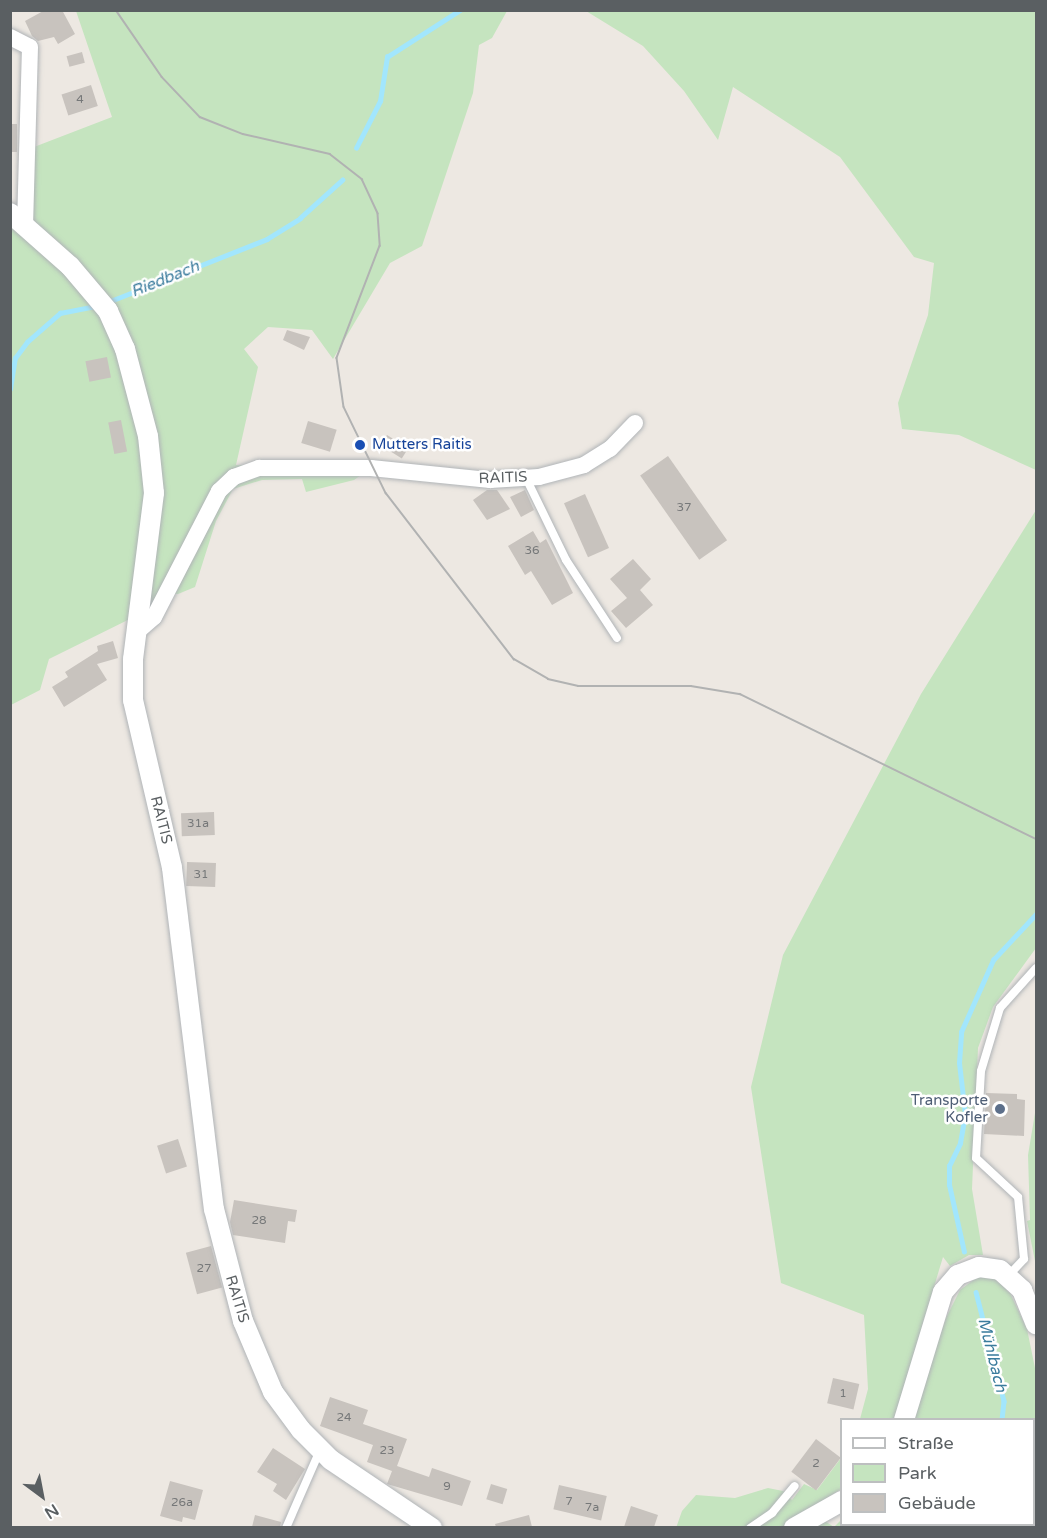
<!DOCTYPE html>
<html>
<head>
<meta charset="utf-8">
<style>
  body { margin:0 }
  #map { position:relative; width:1047px; height:1538px; overflow:hidden; background:#ede8e2; font-family:"Varela Round",sans-serif }
  div>[style] { position:absolute }
  [style*='--x'] { left:calc(var(--x)*1px); top:calc(var(--y)*1px); width:calc(var(--w)*1px); rotate:calc(var(--a)*1deg) }
  .green>* { inset:0; background:#c5e4bf }
  .stream>* { height:4.5px; margin:-2.25px; padding:0 2.25px; transform-origin:2.25px; border-radius:2.25px; background:#a2e6fd }
  .building>* { inset:0; background:#c8c3be; transform-origin:0 0 }
  .roads { filter:drop-shadow(0 0 2px #b0b4b7) drop-shadow(0 0 2px #b0b4b7) }
  .service>* { height:8px; margin:-4px; padding:0 4px; transform-origin:4px; border-radius:4px; background:#fff }
  .minor>* { height:16px; margin:-8px; padding:0 8px; transform-origin:8px; border-radius:8px; background:#fff }
  .tertiary>* { height:20px; margin:-10px; padding:0 10px; transform-origin:10px; border-radius:10px; background:#fff }
  .tram>* { height:1.5px; margin:-0.75px; padding:0 0.75px; transform-origin:0.75px; border-radius:0.75px; background:#b1b2b2 }
  .dots>* { width:16px; height:16px; translate:-50% -50%; box-sizing:border-box; border:3px solid #fff; border-radius:50% }
  span { translate:-50% -50%; white-space:nowrap; text-align:center; line-height:1.15; -webkit-text-stroke:5px #fff; paint-order:stroke }
  .number-label { font-size:12px; color:#767879 }
  .number-label span { -webkit-text-stroke-width:0 }
  .transit-label { font-size:15px; color:#164399 }
  .left { translate:0 -50%; text-align:left }
  .street-label { font-size:15px; color:#5a5f62 }
  .service-label { font-size:15px; color:#4e5e75 }
  .right { translate:-100% -50%; text-align:right }
  .water-label { font-size:16px; color:#3b7c9d; font-style:italic }
  .frame { position:absolute; inset:0; border:12px solid #5a5f62; pointer-events:none }
  .legend { position:absolute; left:840px; top:1418px; width:195px; height:108px; box-sizing:border-box; background:#fff; border:2px solid #bdbfc0; margin:0; padding:8px 10px; list-style:none; font-size:18px; color:#5a5f62 }
  .legend li { display:flex; align-items:center; gap:12px; height:30px }
  .legend b { width:30px; border:2px solid #bdbfc0 }
  .north { position:absolute; left:12px; top:1466px; width:60px; height:60px; -webkit-text-stroke:4px #fff; paint-order:stroke; rotate:148deg; font-size:16px; font-weight:700; line-height:24px; text-align:center; color:#5a5f62 }
  .north::after { content:''; display:block; margin:auto; width:21px; height:27px; background:#5a5f62; clip-path:polygon(50% 0,100% 100%,50% 72%,0 100%) }
</style>
</head>
<body>
<div id="map">
  <div class="green">
    <div style="clip-path:polygon(76px 11px,507px 11px,492px 38px,479px 45px,473px 93px,422px 246px,390px 263px,333px 359px,312px 330px,268px 327px,244px 349px,258px 367px,236px 465px,364px 473px,354px 480px,306px 492px,302px 479px,262px 480px,233px 489px,216px 521px,195px 587px,178px 594px,159px 593px,148px 610px,49px 659px,40px 690px,11px 705px,10px 224px,32px 242px,34px 147px,112px 117px)"></div>
    <div style="clip-path:polygon(586px 11px,1036px 11px,1036px 470px,959px 435px,902px 429px,898px 403px,928px 315px,934px 263px,914px 257px,840px 157px,733px 87px,718px 140px,684px 91px,643px 46px)"></div>
    <div style="clip-path:polygon(1036px 510px,1036px 948px,993px 1007px,978px 1048px,972px 1189px,983px 1255px,969px 1255px,950px 1266px,943px 1257px,894px 1419px,860px 1419px,868px 1389px,864px 1315px,781px 1283px,751px 1087px,783px 955px,921px 694px)"></div>
    <div style="clip-path:polygon(1036px 1107px,1036px 1266px,1027px 1221px,1030px 1220px,1028px 1155px)"></div>
    <div style="clip-path:polygon(979px 1276px,995px 1279px,1010px 1293px,1027px 1329px,1036px 1373px,1036px 1527px,676px 1528px,682px 1511px,696px 1495px,735px 1498px,768px 1488px,783px 1491px,792px 1500px,804px 1484px,817px 1490px,841px 1458px,841px 1489px,808px 1510px,834px 1527px,841px 1520px,842px 1524px,1034px 1524px,1034px 1420px,912px 1419px,946px 1318px,960px 1290px)"></div>
  </div>
  <div class="stream">
    <div style="--x:356;--y:148;--w:53;--a:-62.9"></div>
    <div style="--x:380;--y:101;--w:45;--a:-81"></div>
    <div style="--x:387;--y:57;--w:87;--a:-32.8"></div>
    <div style="--x:108;--y:302;--w:171;--a:-21.6"></div>
    <div style="--x:267;--y:239;--w:39;--a:-32"></div>
    <div style="--x:300;--y:218;--w:57;--a:-42.1"></div>
    <div style="--x:10;--y:389;--w:31;--a:-81"></div>
    <div style="--x:15;--y:358;--w:20;--a:-53"></div>
    <div style="--x:27;--y:342;--w:44;--a:-41.3"></div>
    <div style="--x:60;--y:313;--w:38;--a:-11"></div>
    <div style="--x:964;--y:1252;--w:69;--a:-102.6"></div>
    <div style="--x:949;--y:1185;--w:19;--a:-90"></div>
    <div style="--x:949;--y:1166;--w:25;--a:-64"></div>
    <div style="--x:960;--y:1143;--w:28;--a:-80"></div>
    <div style="--x:965;--y:1115;--w:52;--a:-96.6"></div>
    <div style="--x:959;--y:1063;--w:31;--a:-86"></div>
    <div style="--x:961;--y:1032;--w:79;--a:-66"></div>
    <div style="--x:993;--y:960;--w:63;--a:-46.9"></div>
    <div style="--x:976;--y:1292;--w:113;--a:75.6"></div>
    <div style="--x:1004;--y:1401;--w:19;--a:96"></div>
    <div style="--x:988;--y:1528;--w:4;--a:-90"></div>
  </div>
  <div class="building">
    <div style="clip-path:polygon(45px 10px,62px 10px,75px 34px,58px 44px,54px 37px,38px 41px,32px 36px,25px 21px)"></div>
    <div style="left:82px;top:52px;width:11px;height:16px;rotate:75deg"></div>
    <div style="left:91px;top:85px;width:22px;height:31px;rotate:72deg"></div>
    <div style="left:10px;top:124px;width:7px;height:28px"></div>
    <div style="clip-path:polygon(287px 330px,310px 337px,304px 350px,283px 340px)"></div>
    <div style="left:107px;top:357px;width:21px;height:22px;rotate:79deg"></div>
    <div style="left:121px;top:420px;width:32px;height:13px;rotate:79deg"></div>
    <div style="left:308px;top:421px;width:30px;height:23px;rotate:17deg"></div>
    <div style="left:387px;top:435px;width:25px;height:12px;rotate:32deg"></div>
    <div style="left:668px;top:456px;width:103px;height:34px;rotate:55deg"></div>
    <div style="clip-path:polygon(487px 490px,497px 490px,510px 509px,487px 520px,473px 500px)"></div>
    <div style="clip-path:polygon(525px 490px,534px 510px,521px 517px,510px 497px)"></div>
    <div style="left:585px;top:494px;width:59px;height:23px;rotate:66deg"></div>
    <div style="clip-path:polygon(533px 531px,540px 543px,546px 539px,573px 593px,552px 605px,531px 571px,525px 575px,508px 546px)"></div>
    <div style="clip-path:polygon(633px 559px,651px 579px,640px 590px,653px 605px,626px 628px,611px 611px,627px 598px,610px 579px)"></div>
    <div style="clip-path:polygon(113px 641px,118px 658px,97px 664px,107px 680px,64px 707px,52px 687px,68px 677px,65px 672px,98px 651px,97px 646px)"></div>
    <div style="left:214px;top:812px;width:23px;height:33px;rotate:88deg"></div>
    <div style="left:187px;top:862px;width:29px;height:24px;rotate:2deg"></div>
    <div style="clip-path:polygon(986px 1093px,1017px 1094px,1017px 1099px,1025px 1100px,1024px 1136px,984px 1134px)"></div>
    <div style="left:178px;top:1139px;width:29px;height:22px;rotate:72deg"></div>
    <div style="clip-path:polygon(234px 1200px,297px 1210px,295px 1222px,288px 1221px,285px 1243px,233px 1235px,230px 1222px)"></div>
    <div style="left:211px;top:1246px;width:43px;height:26px;rotate:75deg"></div>
    <div style="left:833px;top:1378px;width:27px;height:26px;rotate:13deg"></div>
    <div style="clip-path:polygon(330px 1397px,368px 1410px,363px 1424px,407px 1439px,397px 1466px,429px 1477px,432px 1468px,471px 1481px,462px 1506px,387px 1484px,392px 1471px,367px 1462px,373px 1445px,320px 1426px)"></div>
    <div style="left:816px;top:1439px;width:31px;height:41px;rotate:37deg"></div>
    <div style="clip-path:polygon(273px 1448px,305px 1469px,286px 1500px,273px 1491px,277px 1484px,257px 1472px)"></div>
    <div style="clip-path:polygon(170px 1481px,203px 1490px,195px 1520px,183px 1517px,182px 1522px,160px 1516px)"></div>
    <div style="left:491px;top:1484px;width:17px;height:16px;rotate:17deg"></div>
    <div style="left:559px;top:1485px;width:49px;height:25px;rotate:13deg"></div>
    <div style="clip-path:polygon(631px 1506px,658px 1515px,654px 1527px,624px 1527px)"></div>
    <div style="clip-path:polygon(255px 1515px,281px 1522px,280px 1527px,252px 1527px)"></div>
    <div style="clip-path:polygon(529px 1515px,532px 1527px,496px 1527px,495px 1524px)"></div>
  </div>
  <div class="roads">
    <div class="service">
      <div style="--x:526;--y:478;--w:91;--a:64"></div>
      <div style="--x:566;--y:560;--w:93;--a:56.8"></div>
      <div style="--x:1009;--y:1275;--w:22;--a:-47"></div>
      <div style="--x:1024;--y:1259;--w:62;--a:-95.5"></div>
      <div style="--x:1018;--y:1197;--w:57;--a:-137.1"></div>
      <div style="--x:976;--y:1158;--w:87;--a:-86.7"></div>
      <div style="--x:981;--y:1071;--w:66;--a:-73.2"></div>
      <div style="--x:1000;--y:1008;--w:54;--a:-48"></div>
      <div style="--x:286;--y:1528;--w:85;--a:-66.4"></div>
      <div style="--x:750;--y:1528;--w:27;--a:-34"></div>
      <div style="--x:772;--y:1513;--w:35;--a:-50"></div>
    </div>
    <div class="minor">
      <div style="--x:10;--y:37;--w:22;--a:27"></div>
      <div style="--x:30;--y:47;--w:179;--a:91.6"></div>
      <div style="--x:138;--y:631;--w:21;--a:-41"></div>
      <div style="--x:154;--y:617;--w:142;--a:-62.7"></div>
      <div style="--x:219;--y:491;--w:21;--a:-43"></div>
      <div style="--x:234;--y:477;--w:27;--a:-20"></div>
      <div style="--x:259;--y:468;--w:112;--a:0"></div>
      <div style="--x:371;--y:468;--w:120;--a:5.8"></div>
      <div style="--x:490;--y:480;--w:49;--a:-3.5"></div>
      <div style="--x:539;--y:477;--w:47;--a:-14.9"></div>
      <div style="--x:584;--y:465;--w:31;--a:-32"></div>
      <div style="--x:610;--y:449;--w:36;--a:-46"></div>
    </div>
    <div class="tertiary">
      <div style="--x:10;--y:213;--w:80;--a:41.5"></div>
      <div style="--x:70;--y:266;--w:59;--a:49.8"></div>
      <div style="--x:108;--y:311;--w:42;--a:65.9"></div>
      <div style="--x:125;--y:349;--w:90;--a:75.2"></div>
      <div style="--x:148;--y:436;--w:57;--a:84"></div>
      <div style="--x:154;--y:493;--w:167;--a:97.2"></div>
      <div style="--x:133;--y:659;--w:41;--a:90"></div>
      <div style="--x:133;--y:700;--w:172;--a:76.9"></div>
      <div style="--x:172;--y:868;--w:344;--a:83"></div>
      <div style="--x:214;--y:1209;--w:116;--a:75.5"></div>
      <div style="--x:243;--y:1321;--w:77;--a:67.1"></div>
      <div style="--x:273;--y:1392;--w:47;--a:53.6"></div>
      <div style="--x:301;--y:1430;--w:42;--a:45"></div>
      <div style="--x:331;--y:1460;--w:122;--a:34"></div>
      <div style="--x:904;--y:1420;--w:134;--a:-73.1"></div>
      <div style="--x:943;--y:1292;--w:23;--a:-49"></div>
      <div style="--x:958;--y:1275;--w:22;--a:-21"></div>
      <div style="--x:979;--y:1267;--w:21;--a:8"></div>
      <div style="--x:1000;--y:1270;--w:30;--a:42"></div>
      <div style="--x:1022;--y:1290;--w:37;--a:68"></div>
      <div style="--x:794;--y:1528;--w:55;--a:-29.4"></div>
    </div>
  </div>
  <div class="tram">
    <div style="--x:116;--y:10;--w:81;--a:55.5"></div>
    <div style="--x:162;--y:77;--w:55;--a:46.5"></div>
    <div style="--x:200;--y:117;--w:46;--a:21.6"></div>
    <div style="--x:243;--y:134;--w:89;--a:12.9"></div>
    <div style="--x:330;--y:154;--w:41;--a:38"></div>
    <div style="--x:362;--y:179;--w:38;--a:65"></div>
    <div style="--x:378;--y:214;--w:32;--a:86"></div>
    <div style="--x:380;--y:246;--w:120;--a:111"></div>
    <div style="--x:337;--y:358;--w:49;--a:81.9"></div>
    <div style="--x:344;--y:407;--w:96;--a:64"></div>
    <div style="--x:386;--y:493;--w:210;--a:52.4"></div>
    <div style="--x:514;--y:659;--w:39;--a:30"></div>
    <div style="--x:548;--y:679;--w:31;--a:13"></div>
    <div style="--x:578;--y:686;--w:113;--a:0"></div>
    <div style="--x:691;--y:686;--w:50;--a:9.3"></div>
    <div style="--x:740;--y:694;--w:330;--a:26.1"></div>
  </div>
  <div class="dots">
    <div style="left:360px;top:445px;background:#1a4fb4"></div>
    <div style="left:1000px;top:1109px;background:#5c6f8a"></div>
  </div>
  <div class="number-label">
    <span style="left:80px;top:100px">4</span>
    <span style="left:684px;top:508px">37</span>
    <span style="left:532px;top:551px">36</span>
    <span style="left:198px;top:824px">31a</span>
    <span style="left:201px;top:875px">31</span>
    <span style="left:259px;top:1221px">28</span>
    <span style="left:204px;top:1269px">27</span>
    <span style="left:843px;top:1394px">1</span>
    <span style="left:344px;top:1418px">24</span>
    <span style="left:387px;top:1451px">23</span>
    <span style="left:816px;top:1464px">2</span>
    <span style="left:447px;top:1487px">9</span>
    <span style="left:569px;top:1502px">7</span>
    <span style="left:182px;top:1503px">26a</span>
    <span style="left:592px;top:1508px">7a</span>
  </div>
  <div class="transit-label">
    <span class="left" style="left:372px;top:445px">Mutters Raitis</span>
  </div>
  <div class="street-label">
    <span style="left:503px;top:478px;rotate:-2deg">RAITIS</span>
    <span style="left:161px;top:820px;rotate:76deg">RAITIS</span>
    <span style="left:237px;top:1299px;rotate:73deg">RAITIS</span>
  </div>
  <div class="service-label">
    <span class="right" style="left:988px;top:1109px">Transporte<br>Kofler</span>
  </div>
  <div class="water-label">
    <span style="left:165px;top:279px;rotate:-22deg">Riedbach</span>
    <span style="left:992px;top:1355px;rotate:76deg">Mühlbach</span>
  </div>
  <div class="frame"></div>
  <ul class="legend">
  <li><b style="height:8px;background:#fff"></b>Straße</li>
  <li><b style="height:16px;background:#c5e4bf"></b>Park</li>
  <li><b style="height:16px;background:#c8c3be"></b>Gebäude</li>
  </ul>
  <div class="north">N</div>
</div>
</body>
</html>
